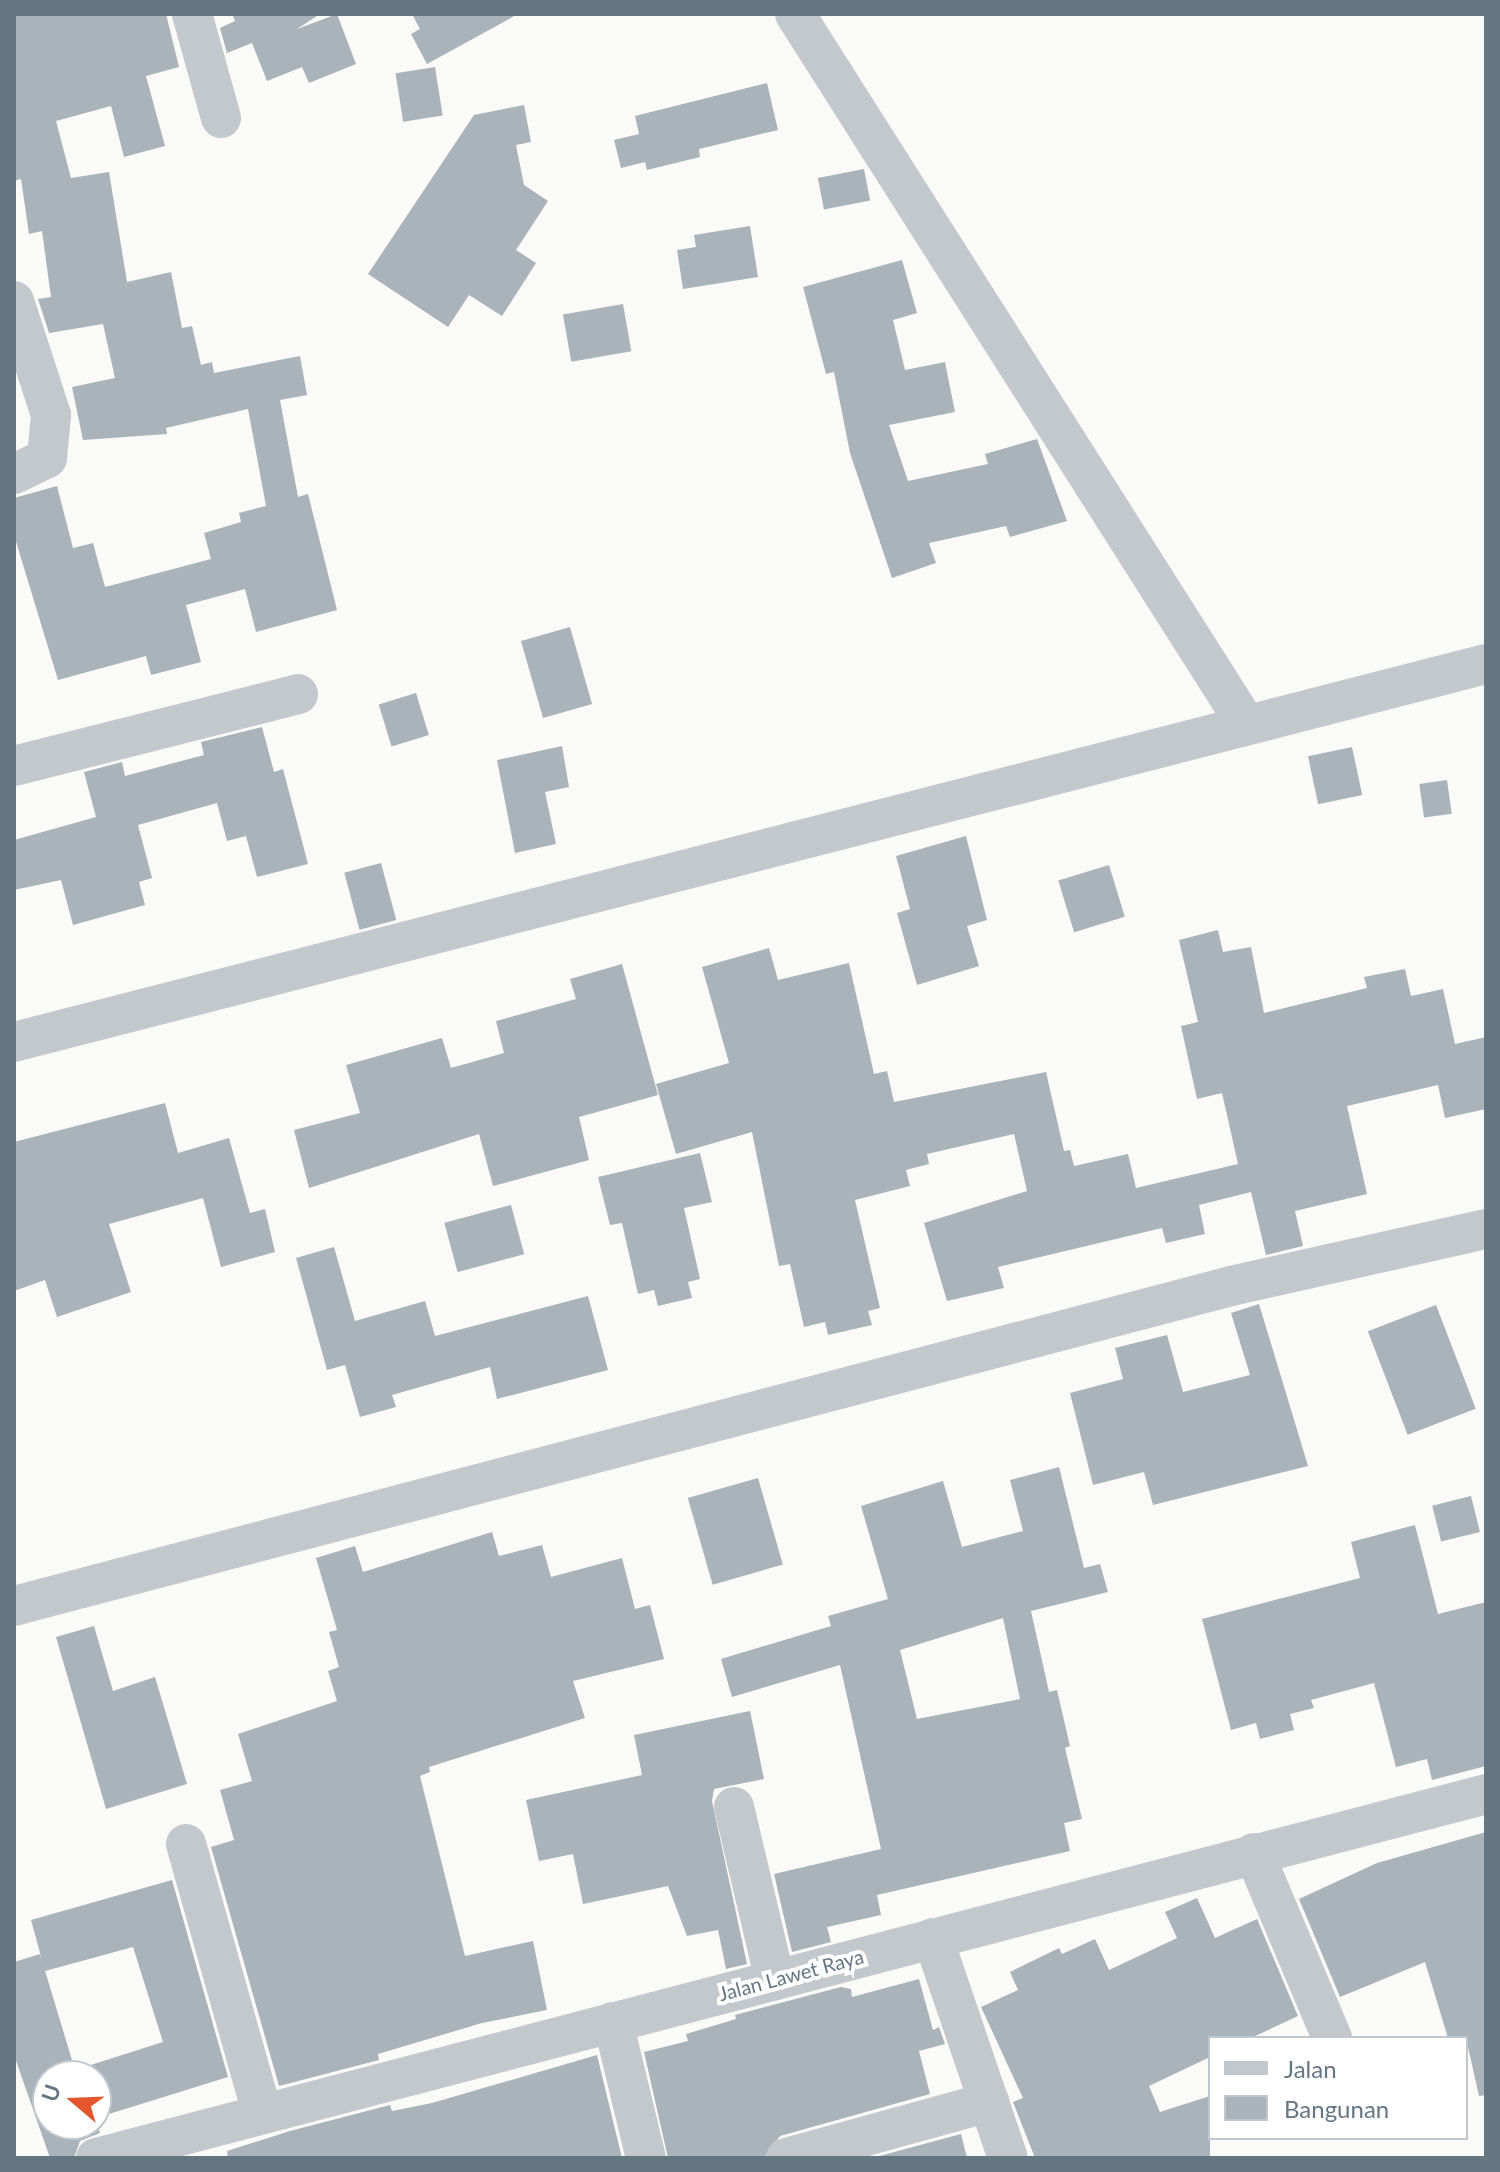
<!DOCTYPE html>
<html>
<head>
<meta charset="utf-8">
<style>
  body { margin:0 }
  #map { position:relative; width:1500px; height:2172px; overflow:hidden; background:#fafaf8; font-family:Lato,sans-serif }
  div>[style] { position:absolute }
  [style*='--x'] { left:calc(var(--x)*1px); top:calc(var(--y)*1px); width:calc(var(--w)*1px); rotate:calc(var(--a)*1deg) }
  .building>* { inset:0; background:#aab3b9; transform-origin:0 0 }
  .minor>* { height:40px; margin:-20px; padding:0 20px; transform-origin:20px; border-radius:20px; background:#c3c8cc }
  span { translate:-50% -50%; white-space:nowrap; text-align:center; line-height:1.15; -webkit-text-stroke:8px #fff; paint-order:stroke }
  .street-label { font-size:20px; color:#657683 }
  .frame { position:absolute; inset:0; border:16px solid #657683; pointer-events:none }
  .legend { position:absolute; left:1208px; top:2036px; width:260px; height:104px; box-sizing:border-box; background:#fff; border:2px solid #c1c8cd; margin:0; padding:10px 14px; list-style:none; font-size:24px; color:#657683 }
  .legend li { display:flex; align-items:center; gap:16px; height:40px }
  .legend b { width:40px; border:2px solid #c1c8cd }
  .north { position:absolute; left:32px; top:2060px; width:80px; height:80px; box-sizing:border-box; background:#fff; border:2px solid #c1c8cd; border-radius:50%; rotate:289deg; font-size:22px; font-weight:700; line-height:32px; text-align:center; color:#657683 }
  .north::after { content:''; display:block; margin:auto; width:28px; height:36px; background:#e4572e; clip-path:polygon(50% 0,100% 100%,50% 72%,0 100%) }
</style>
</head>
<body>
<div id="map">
  <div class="building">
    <div style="clip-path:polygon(14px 14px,166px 14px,179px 67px,146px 76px,165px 146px,124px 157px,111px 106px,56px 121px,71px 178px,109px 172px,127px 282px,171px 272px,182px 328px,192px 326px,201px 365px,212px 362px,214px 373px,300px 356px,307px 395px,280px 400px,298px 497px,308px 494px,337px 610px,256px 632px,245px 589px,186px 605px,201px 662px,151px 675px,146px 656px,58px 680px,14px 535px,14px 498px,57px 486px,73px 548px,93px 543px,105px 587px,211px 559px,204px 533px,241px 522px,239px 513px,266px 506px,248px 409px,166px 428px,167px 434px,83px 440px,72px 387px,115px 378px,103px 324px,49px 333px,38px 299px,51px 297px,42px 231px,29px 234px,21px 179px,14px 181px)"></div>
    <div style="clip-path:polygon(232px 14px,320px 14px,297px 29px,337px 14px,356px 64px,309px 83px,302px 67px,267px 81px,252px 43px,227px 53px,220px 28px,235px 21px)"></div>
    <div style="clip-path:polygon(412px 14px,518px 14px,427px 64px,411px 34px,420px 29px)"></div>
    <div style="left:435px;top:67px;width:49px;height:40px;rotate:81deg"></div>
    <div style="clip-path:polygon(767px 83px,778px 130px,699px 149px,700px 157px,647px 170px,645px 162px,621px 168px,614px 140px,639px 134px,635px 116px)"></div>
    <div style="clip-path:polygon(524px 105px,531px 142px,516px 145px,524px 185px,548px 201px,516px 250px,536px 263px,502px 316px,469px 295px,448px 327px,368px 274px,474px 115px)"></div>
    <div style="left:864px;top:169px;width:32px;height:47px;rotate:79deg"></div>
    <div style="clip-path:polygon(750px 226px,758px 277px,683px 289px,677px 250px,696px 247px,694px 235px)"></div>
    <div style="clip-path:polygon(902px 260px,917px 313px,893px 320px,905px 370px,945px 362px,955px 412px,889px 425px,908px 481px,988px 464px,985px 454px,1037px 439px,1067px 521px,1010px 537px,1006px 526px,929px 543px,936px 563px,892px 578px,850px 453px,834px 372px,826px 374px,803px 287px)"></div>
    <div style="left:623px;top:304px;width:48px;height:61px;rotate:80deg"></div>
    <div style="left:570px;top:627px;width:80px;height:51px;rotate:74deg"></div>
    <div style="left:416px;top:693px;width:44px;height:39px;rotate:73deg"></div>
    <div style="clip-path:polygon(262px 727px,274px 772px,283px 769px,308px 864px,257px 877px,246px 836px,227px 841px,217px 803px,138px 825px,152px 878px,139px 882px,145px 905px,73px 925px,61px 880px,14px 890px,14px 840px,96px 817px,84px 772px,122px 762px,125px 776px,204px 755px,201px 742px)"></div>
    <div style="clip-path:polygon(562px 746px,569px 787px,545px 792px,556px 844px,515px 853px,497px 760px)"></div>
    <div style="left:1352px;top:747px;width:49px;height:45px;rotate:78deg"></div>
    <div style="left:1447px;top:780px;width:34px;height:28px;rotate:82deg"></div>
    <div style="clip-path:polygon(966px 836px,987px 920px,967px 926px,979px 966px,917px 985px,897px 913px,910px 909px,896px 856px)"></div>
    <div style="left:381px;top:863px;width:59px;height:38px;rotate:75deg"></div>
    <div style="left:1109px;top:865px;width:54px;height:53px;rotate:73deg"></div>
    <div style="clip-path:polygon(1218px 930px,1223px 952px,1251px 947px,1264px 1013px,1367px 988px,1364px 977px,1405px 969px,1411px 996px,1443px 989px,1455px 1044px,1486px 1037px,1486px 1109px,1445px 1118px,1438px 1085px,1347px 1106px,1367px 1194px,1295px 1211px,1303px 1246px,1266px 1255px,1251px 1192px,1199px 1205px,1205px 1234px,1166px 1243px,1162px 1228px,998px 1267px,1004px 1288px,947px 1301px,924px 1223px,1027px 1191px,1014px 1134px,927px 1154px,929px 1164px,906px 1170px,910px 1186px,855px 1200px,880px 1308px,868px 1311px,872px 1325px,828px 1335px,825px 1322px,804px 1327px,790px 1264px,779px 1266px,752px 1132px,676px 1154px,656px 1084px,729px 1063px,702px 967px,769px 948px,778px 980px,849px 963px,874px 1074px,887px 1071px,894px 1102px,1046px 1072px,1064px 1151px,1070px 1150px,1074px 1166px,1128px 1154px,1136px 1188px,1238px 1164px,1222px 1093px,1197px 1099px,1181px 1026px,1198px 1022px,1179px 940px)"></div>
    <div style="clip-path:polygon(622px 964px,658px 1095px,579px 1117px,589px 1160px,493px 1186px,479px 1134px,309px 1188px,294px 1130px,360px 1113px,346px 1065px,442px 1038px,451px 1068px,504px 1053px,496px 1021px,576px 999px,570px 979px)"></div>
    <div style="clip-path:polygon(165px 1103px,178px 1153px,229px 1138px,250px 1213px,265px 1209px,275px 1252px,221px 1267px,203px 1198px,109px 1224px,131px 1292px,57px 1317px,45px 1280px,14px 1291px,14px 1142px)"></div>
    <div style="clip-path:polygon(700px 1153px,712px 1202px,684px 1208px,700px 1279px,688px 1282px,692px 1298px,658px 1306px,654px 1290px,638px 1294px,622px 1223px,610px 1225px,598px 1177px)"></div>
    <div style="left:511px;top:1205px;width:51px;height:69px;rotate:75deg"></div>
    <div style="clip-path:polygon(334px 1247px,355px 1321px,425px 1301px,435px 1336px,588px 1296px,608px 1370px,497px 1399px,490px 1367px,392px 1395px,396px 1407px,360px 1417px,345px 1365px,327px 1370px,296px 1258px)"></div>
    <div style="clip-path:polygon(1259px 1304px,1308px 1466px,1153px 1505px,1144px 1472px,1093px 1485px,1070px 1393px,1123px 1379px,1115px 1348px,1167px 1335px,1183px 1392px,1250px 1375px,1231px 1313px)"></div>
    <div style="left:1436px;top:1305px;width:111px;height:73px;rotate:69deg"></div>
    <div style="clip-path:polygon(evenodd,1059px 1467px,1084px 1568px,1100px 1564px,1108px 1592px,1031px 1611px,1049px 1692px,1057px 1690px,1070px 1746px,1065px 1748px,1082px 1819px,1064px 1823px,1070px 1851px,877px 1895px,881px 1915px,827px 1927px,831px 1942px,792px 1952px,774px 1874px,881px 1849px,840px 1665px,732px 1697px,721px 1659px,831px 1626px,828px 1616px,888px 1599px,861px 1506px,943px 1481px,962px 1547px,1023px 1531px,1010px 1480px,1059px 1467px,1003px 1618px,1020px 1699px,917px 1719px,900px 1650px,1003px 1618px)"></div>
    <div style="left:758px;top:1478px;width:90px;height:73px;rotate:74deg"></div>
    <div style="left:1471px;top:1496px;width:37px;height:40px;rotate:76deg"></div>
    <div style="clip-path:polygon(1415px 1525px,1438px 1614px,1486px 1602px,1486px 1766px,1432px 1780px,1427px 1759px,1396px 1767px,1374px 1683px,1311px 1700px,1314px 1708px,1290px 1714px,1294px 1730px,1260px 1739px,1256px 1723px,1231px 1730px,1202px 1619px,1360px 1578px,1351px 1542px)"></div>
    <div style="clip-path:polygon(492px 1532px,499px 1556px,542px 1545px,551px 1577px,622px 1558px,635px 1609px,650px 1605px,664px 1659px,573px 1681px,585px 1718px,429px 1767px,430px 1772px,420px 1776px,465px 1956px,533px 1941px,547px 2010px,482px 2023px,378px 2054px,379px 2060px,279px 2086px,211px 1847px,234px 1840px,220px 1790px,252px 1781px,238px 1734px,337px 1701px,328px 1671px,339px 1667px,329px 1632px,337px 1630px,316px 1558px,355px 1546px,363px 1572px)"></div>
    <div style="clip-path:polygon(94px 1626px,113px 1691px,155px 1677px,187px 1784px,106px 1809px,56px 1637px)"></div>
    <div style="clip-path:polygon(750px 1711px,764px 1779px,714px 1789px,712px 1801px,747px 1964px,726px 1969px,718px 1930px,687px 1936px,668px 1886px,583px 1904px,573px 1854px,539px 1861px,526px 1800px,642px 1775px,634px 1735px)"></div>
    <div style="clip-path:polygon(1486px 1832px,1486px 2095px,1479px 2096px,1466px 2038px,1448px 2038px,1425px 1962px,1340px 1997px,1299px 1899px,1377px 1863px)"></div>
    <div style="clip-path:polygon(172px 1880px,228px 2077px,96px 2118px,96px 2076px,48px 2076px,48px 2124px,96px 2124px,96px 2119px,100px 2133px,80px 2141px,74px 2158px,50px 2158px,14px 2055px,14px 1962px,40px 1954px,75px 2070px,163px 2042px,133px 1947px,45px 1971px,31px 1920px)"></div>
    <div style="clip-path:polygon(1197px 1898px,1215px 1938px,1257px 1919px,1298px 2016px,1251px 2038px,1210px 2038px,1210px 2057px,1149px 2086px,1160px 2112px,1210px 2096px,1210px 2158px,1035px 2158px,1013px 2102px,1023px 2098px,981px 2007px,1018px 1990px,1010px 1972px,1059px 1948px,1062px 1954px,1095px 1939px,1109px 1970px,1177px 1938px,1165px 1912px)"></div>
    <div style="clip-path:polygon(919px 1979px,933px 2030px,939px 2027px,945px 2044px,919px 2051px,930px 2094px,780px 2136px,764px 2158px,668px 2158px,644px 2052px,688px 2041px,686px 2034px,736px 2019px,735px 2015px,841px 1987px,851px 1989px,852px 1997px)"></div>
    <div style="clip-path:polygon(597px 2055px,622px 2158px,228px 2158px,227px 2151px,290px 2131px,390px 2105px,392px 2111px,432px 2103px)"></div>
    <div style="clip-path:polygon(961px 2134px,967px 2158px,872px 2158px)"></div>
  </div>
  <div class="minor">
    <div style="--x:192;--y:14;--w:108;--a:74.4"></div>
    <div style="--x:795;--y:14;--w:838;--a:57.58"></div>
    <div style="--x:14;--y:301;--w:120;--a:72"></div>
    <div style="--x:51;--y:415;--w:43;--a:95.3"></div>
    <div style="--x:47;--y:458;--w:37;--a:154"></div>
    <div style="--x:14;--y:766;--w:293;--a:-14.2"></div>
    <div style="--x:14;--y:1042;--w:1520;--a:-14.4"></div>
    <div style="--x:14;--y:1606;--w:1258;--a:-14.73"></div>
    <div style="--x:1231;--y:1286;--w:261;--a:-12.6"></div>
    <div style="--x:734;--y:1807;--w:178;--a:76.7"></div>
    <div style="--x:186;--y:1844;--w:279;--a:74.2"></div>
    <div style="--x:1254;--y:1853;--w:201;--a:67.1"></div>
    <div style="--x:933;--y:1938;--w:232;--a:71.2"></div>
    <div style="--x:613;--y:2022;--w:140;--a:76.4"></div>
    <div style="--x:96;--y:2158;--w:1437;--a:-14.67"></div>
    <div style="--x:786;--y:2158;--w:211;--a:-15.4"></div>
  </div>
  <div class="street-label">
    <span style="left:791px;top:1975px;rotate:-15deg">Jalan Lawet Raya</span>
  </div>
  <div class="frame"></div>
  <ul class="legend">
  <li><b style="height:10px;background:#c3c8cc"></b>Jalan</li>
  <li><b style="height:22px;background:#aab3b9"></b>Bangunan</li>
  </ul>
  <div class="north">U</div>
</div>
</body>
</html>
